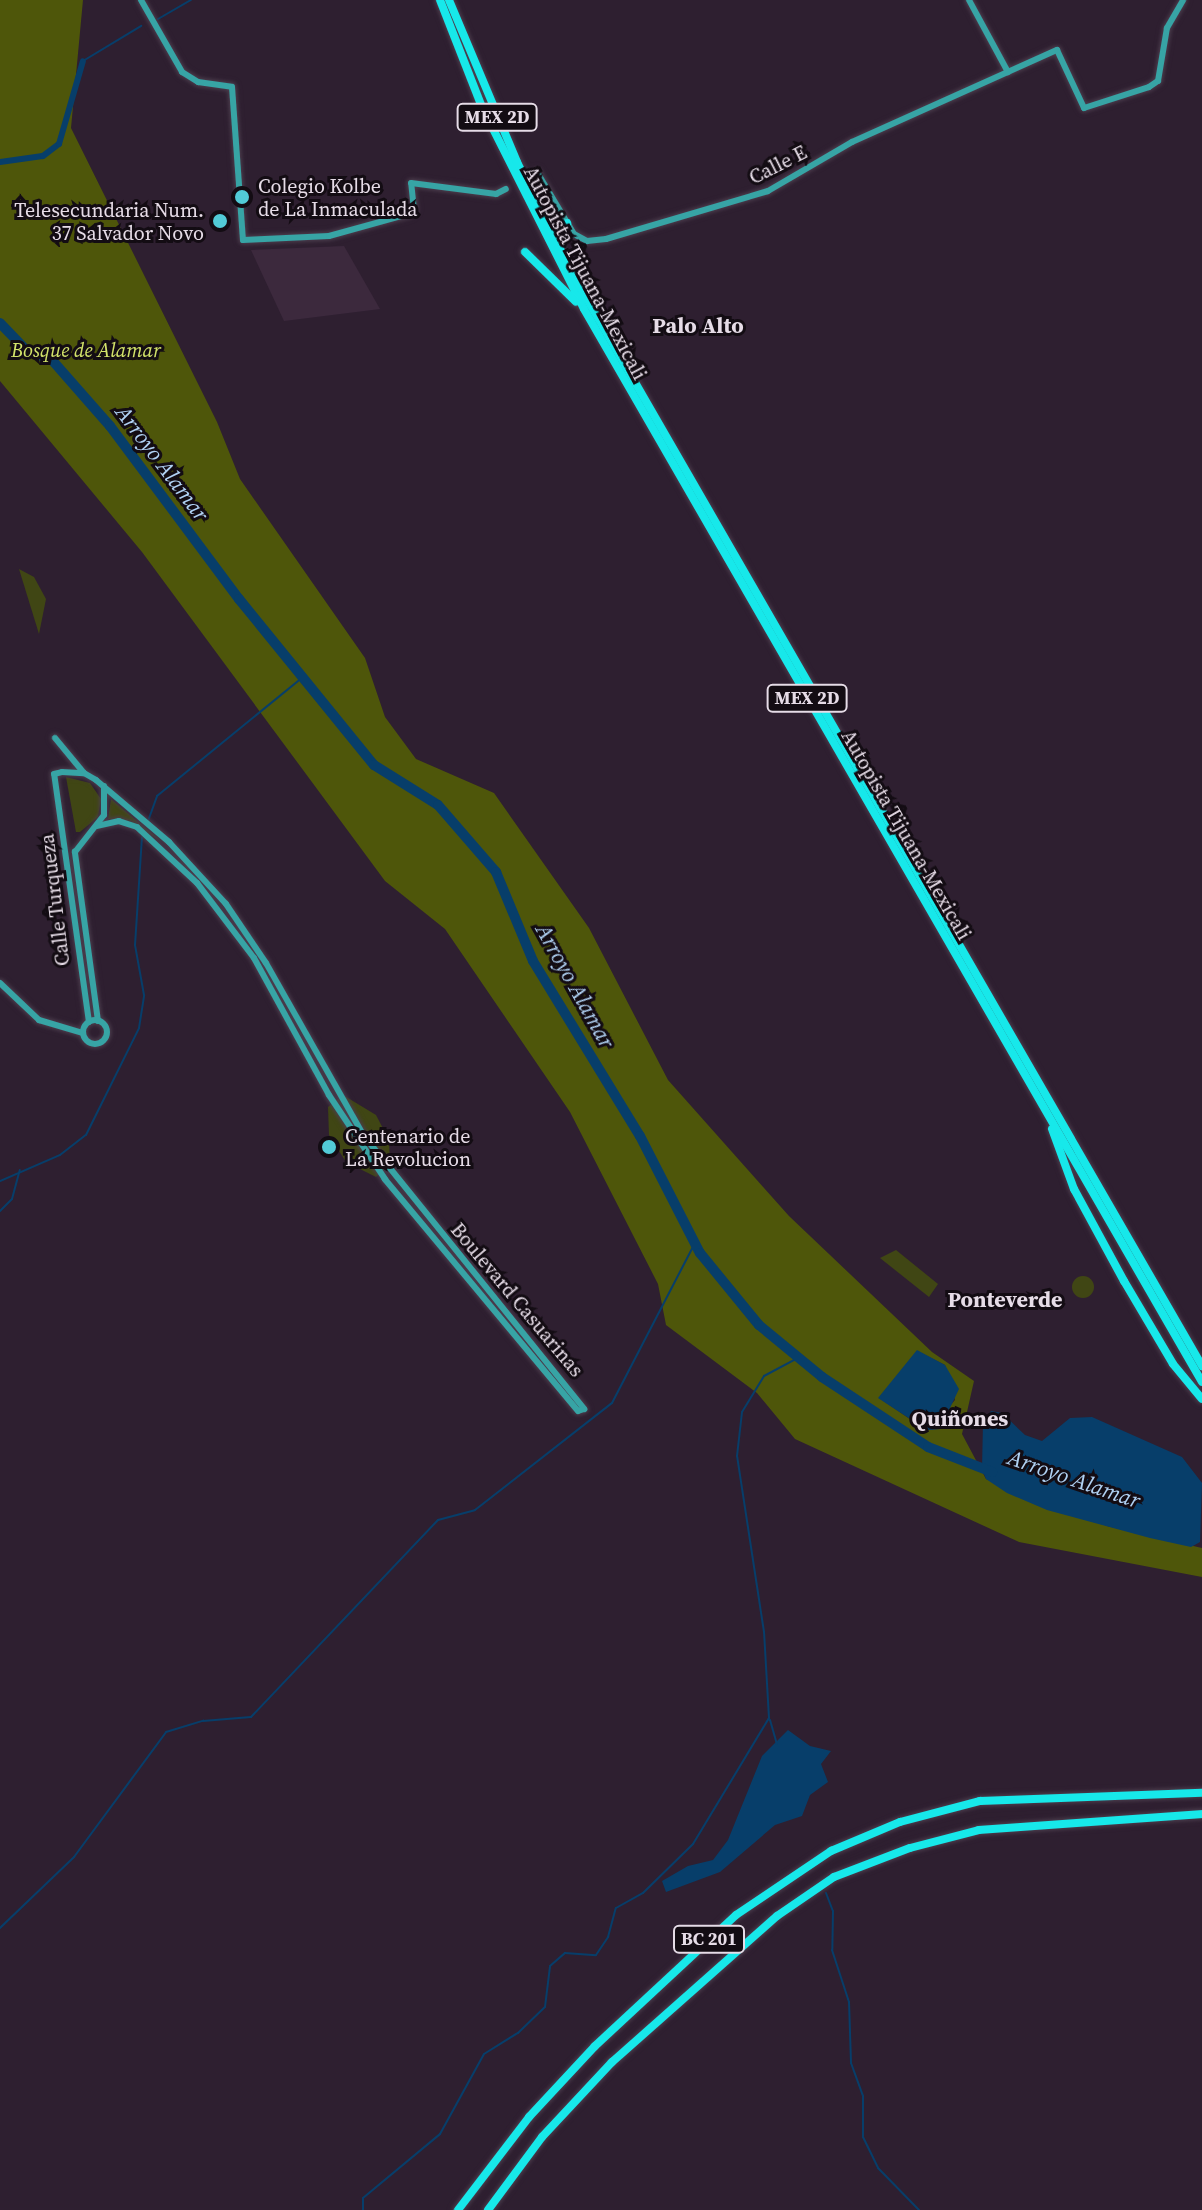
<!DOCTYPE html>
<html>
<head>
<meta charset="utf-8">
<style>
  body { margin:0 }
  #map { position:relative; width:1202px; height:2210px; overflow:hidden; background:#2e1f30; font-family:"Source Serif 4",serif }
  div>[style] { position:absolute }
  [style*='--x'] { left:calc(var(--x)*1px); top:calc(var(--y)*1px); width:calc(var(--w)*1px); rotate:calc(var(--a)*1deg) }
  .built>* { inset:0; background:#3c293d }
  .green>* { inset:0; background:#404614 }
  .round { border-radius:50% }
  .forest>* { inset:0; background:#4e560a }
  .water>* { inset:0; background:#073e6a }
  .stream>* { height:2px; margin:-1px; padding:0 1px; transform-origin:1px; border-radius:1px; background:#073e6a }
  .canal>* { height:6px; margin:-3px; padding:0 3px; transform-origin:3px; border-radius:3px; background:#073e6a }
  .river>* { height:10px; margin:-5px; padding:0 5px; transform-origin:5px; border-radius:5px; background:#073e6a }
  .roads { filter:drop-shadow(0 0 2px #4b3d4d) drop-shadow(0 0 2px #4b3d4d) }
  .secondary>* { height:6px; margin:-3px; padding:0 3px; transform-origin:3px; border-radius:3px; background:#37a4a5 }
  .secondary>.ring { margin:-3px; padding:0; box-sizing:content-box; background:none; border:6px solid #37a4a5; border-radius:50% }
  .highway>* { height:8px; margin:-4px; padding:0 4px; transform-origin:4px; border-radius:4px; background:#17e8ea }
  .dots>* { width:22px; height:22px; translate:-50% -50%; box-sizing:border-box; border:4px solid #130c13; border-radius:50% }
  span { translate:-50% -50%; white-space:nowrap; text-align:center; line-height:1.15; -webkit-text-stroke:6px #130c13; paint-order:stroke }
  .shield-label span { padding:2px 6px; background:#130c13; border:2px solid; border-radius:6px; -webkit-text-stroke-width:0 }
  .shield-label { font-size:18px; color:#e6dce7; font-weight:700 }
  .street-label { font-size:20px; color:#e6dce7 }
  .poi-label { font-size:20px; color:#e6dce7 }
  .left { translate:0 -50%; text-align:left }
  .right { translate:-100% -50%; text-align:right }
  .park-label { font-size:20px; color:#d3e36a; font-style:italic }
  .neighbourhood-label { font-size:22px; color:#e6dce7; font-weight:700 }
  .water-label { font-size:22px; color:#b0d1f3; font-style:italic }
</style>
</head>
<body>
<div id="map">
  <div class="built">
    <div style="clip-path:polygon(344px 246px,380px 309px,284px 321px,251px 250px)"></div>
  </div>
  <div class="green">
    <div style="clip-path:polygon(19px 569px,34px 577px,46px 599px,39px 634px)"></div>
    <div style="clip-path:polygon(66px 777px,90px 783px,101px 799px,98px 817px,80px 832px,76px 832px)"></div>
    <div style="clip-path:polygon(111px 799px,162px 842px,130px 821px,108px 819px)"></div>
    <div style="clip-path:polygon(343px 1095px,376px 1115px,389px 1140px,390px 1165px,376px 1177px,346px 1162px,329px 1135px,328px 1107px)"></div>
    <div style="clip-path:polygon(896px 1250px,938px 1284px,929px 1297px,880px 1258px)"></div>
    <div class="round" style="left:1072px;top:1276px;width:22px;height:22px"></div>
  </div>
  <div class="forest">
    <div style="clip-path:polygon(evenodd,0 0,83px 0,71px 128px,217px 422px,240px 479px,365px 658px,385px 717px,416px 759px,494px 793px,589px 928px,668px 1080px,789px 1216px,932px 1352px,974px 1381px,962px 1434px,986px 1479px,1107px 1526px,1202px 1548px,1202px 1577px,1019px 1542px,795px 1439px,757px 1393px,666px 1325px,658px 1284px,570px 1112px,445px 929px,385px 881px,142px 552px,0 381px,0 0,917px 1351px,945px 1365px,955px 1400px,944px 1413px,940px 1429px,926px 1430px,879px 1398px,917px 1351px)"></div>
  </div>
  <div class="water">
    <div style="clip-path:polygon(917px 1350px,945px 1365px,959px 1389px,940px 1429px,927px 1430px,878px 1398px)"></div>
    <div style="clip-path:polygon(991px 1411px,1002px 1413px,1025px 1435px,1042px 1441px,1070px 1418px,1092px 1417px,1182px 1457px,1202px 1483px,1200px 1542px,1191px 1547px,1150px 1538px,1047px 1510px,1007px 1493px,986px 1479px,982px 1469px,983px 1422px)"></div>
    <div style="clip-path:polygon(788px 1730px,810px 1746px,831px 1751px,821px 1764px,828px 1782px,810px 1795px,802px 1816px,775px 1825px,720px 1872px,666px 1892px,662px 1881px,688px 1866px,713px 1860px,728px 1840px,762px 1756px)"></div>
  </div>
  <div class="stream">
    <div style="--x:158;--y:19;--w:38;--a:-30"></div>
    <div style="--x:83;--y:61;--w:68;--a:-31.1"></div>
    <div style="--x:148;--y:821;--w:27;--a:-70"></div>
    <div style="--x:157;--y:796;--w:190;--a:-39.2"></div>
    <div style="--x:0;--y:1181;--w:65;--a:-23.4"></div>
    <div style="--x:60;--y:1155;--w:33;--a:-38"></div>
    <div style="--x:86;--y:1135;--w:119;--a:-63.6"></div>
    <div style="--x:139;--y:1028;--w:33;--a:-81"></div>
    <div style="--x:144;--y:995;--w:51;--a:-100.2"></div>
    <div style="--x:135;--y:945;--w:108;--a:-86.3"></div>
    <div style="--x:0;--y:1211;--w:17;--a:-45"></div>
    <div style="--x:12;--y:1199;--w:30;--a:-75"></div>
    <div style="--x:770;--y:1720;--w:25;--a:74"></div>
    <div style="--x:826;--y:1893;--w:19;--a:69"></div>
    <div style="--x:833;--y:1911;--w:39;--a:91"></div>
    <div style="--x:832;--y:1950;--w:55;--a:71.9"></div>
    <div style="--x:849;--y:2002;--w:61;--a:88.1"></div>
    <div style="--x:851;--y:2063;--w:35;--a:70"></div>
    <div style="--x:863;--y:2096;--w:41;--a:90"></div>
    <div style="--x:863;--y:2137;--w:34;--a:64"></div>
    <div style="--x:878;--y:2168;--w:59;--a:45.7"></div>
    <div style="--x:0;--y:1928;--w:103;--a:-43.8"></div>
    <div style="--x:74;--y:1857;--w:155;--a:-53.6"></div>
    <div style="--x:166;--y:1732;--w:39;--a:-17"></div>
    <div style="--x:203;--y:1721;--w:48;--a:-4.8"></div>
    <div style="--x:251;--y:1717;--w:272;--a:-46.5"></div>
    <div style="--x:438;--y:1520;--w:38;--a:-15"></div>
    <div style="--x:475;--y:1510;--w:174;--a:-38"></div>
    <div style="--x:612;--y:1403;--w:180;--a:-62.6"></div>
    <div style="--x:363;--y:2210;--w:12;--a:-90"></div>
    <div style="--x:363;--y:2198;--w:100;--a:-39.7"></div>
    <div style="--x:440;--y:2134;--w:91;--a:-61.2"></div>
    <div style="--x:484;--y:2054;--w:40;--a:-32"></div>
    <div style="--x:518;--y:2033;--w:37;--a:-44"></div>
    <div style="--x:545;--y:2007;--w:41;--a:-83"></div>
    <div style="--x:550;--y:1966;--w:20;--a:-41"></div>
    <div style="--x:565;--y:1953;--w:31;--a:4"></div>
    <div style="--x:596;--y:1955;--w:22;--a:-56"></div>
    <div style="--x:608;--y:1937;--w:30;--a:-75"></div>
    <div style="--x:616;--y:1908;--w:31;--a:-29"></div>
    <div style="--x:643;--y:1893;--w:70;--a:-44.4"></div>
    <div style="--x:693;--y:1844;--w:147;--a:-58.9"></div>
    <div style="--x:769;--y:1718;--w:86;--a:-93.3"></div>
    <div style="--x:764;--y:1632;--w:178;--a:-98.7"></div>
    <div style="--x:737;--y:1456;--w:44;--a:-83.5"></div>
    <div style="--x:742;--y:1412;--w:42;--a:-58.6"></div>
    <div style="--x:764;--y:1376;--w:38;--a:-28"></div>
  </div>
  <div class="canal">
    <div style="--x:0;--y:162;--w:43;--a:-7.9"></div>
    <div style="--x:43;--y:156;--w:20;--a:-37"></div>
    <div style="--x:59;--y:144;--w:86;--a:-73.9"></div>
  </div>
  <div class="river">
    <div style="--x:0;--y:323;--w:37;--a:46"></div>
    <div style="--x:26;--y:350;--w:28;--a:21"></div>
    <div style="--x:52;--y:360;--w:88;--a:48.7"></div>
    <div style="--x:110;--y:426;--w:216;--a:53.3"></div>
    <div style="--x:239;--y:599;--w:214;--a:50.9"></div>
    <div style="--x:374;--y:765;--w:75;--a:32"></div>
    <div style="--x:438;--y:805;--w:89;--a:49.1"></div>
    <div style="--x:496;--y:872;--w:96;--a:67.4"></div>
    <div style="--x:533;--y:961;--w:205;--a:58.6"></div>
    <div style="--x:640;--y:1136;--w:131;--a:62.9"></div>
    <div style="--x:700;--y:1253;--w:93;--a:50.7"></div>
    <div style="--x:759;--y:1325;--w:82;--a:39.5"></div>
    <div style="--x:822;--y:1377;--w:127;--a:33.4"></div>
    <div style="--x:928;--y:1447;--w:69;--a:21.3"></div>
  </div>
  <div class="roads">
    <div class="secondary">
      <div style="--x:141;--y:0;--w:83;--a:60.3"></div>
      <div style="--x:182;--y:72;--w:19;--a:32"></div>
      <div style="--x:198;--y:82;--w:34;--a:8"></div>
      <div style="--x:232;--y:87;--w:153;--a:85.9"></div>
      <div style="--x:243;--y:240;--w:86;--a:-2.7"></div>
      <div style="--x:329;--y:236;--w:83;--a:-15.4"></div>
      <div style="--x:409;--y:214;--w:6;--a:-39"></div>
      <div style="--x:414;--y:210;--w:27;--a:-96"></div>
      <div style="--x:411;--y:183;--w:86;--a:7.4"></div>
      <div style="--x:496;--y:194;--w:11;--a:-27"></div>
      <div style="--x:969;--y:0;--w:82;--a:61.6"></div>
      <div style="--x:531;--y:175;--w:7;--a:-27"></div>
      <div style="--x:537;--y:172;--w:72;--a:59.2"></div>
      <div style="--x:574;--y:234;--w:15;--a:28"></div>
      <div style="--x:587;--y:241;--w:19;--a:-6"></div>
      <div style="--x:606;--y:239;--w:169;--a:-16.5"></div>
      <div style="--x:768;--y:191;--w:97;--a:-30.3"></div>
      <div style="--x:852;--y:142;--w:225;--a:-24.2"></div>
      <div style="--x:1057;--y:50;--w:64;--a:65"></div>
      <div style="--x:1084;--y:108;--w:68;--a:-17.9"></div>
      <div style="--x:1149;--y:87;--w:11;--a:-34"></div>
      <div style="--x:1158;--y:81;--w:54;--a:-80.4"></div>
      <div style="--x:1167;--y:28;--w:32;--a:-60"></div>
      <div style="--x:55;--y:738;--w:45;--a:50.4"></div>
      <div style="--x:0;--y:983;--w:54;--a:43.5"></div>
      <div style="--x:39;--y:1020;--w:46;--a:16.5"></div>
      <div class="ring" style="left:83px;top:1020px;width:18px;height:18px"></div>
      <div style="--x:98;--y:1021;--w:171;--a:-97.8"></div>
      <div style="--x:75;--y:852;--w:47;--a:-51.9"></div>
      <div style="--x:104;--y:815;--w:29;--a:-90"></div>
      <div style="--x:89;--y:1022;--w:250;--a:-98"></div>
      <div style="--x:54;--y:774;--w:8;--a:-14"></div>
      <div style="--x:62;--y:772;--w:22;--a:3"></div>
      <div style="--x:84;--y:773;--w:14;--a:30"></div>
      <div style="--x:96;--y:780;--w:96;--a:40.3"></div>
      <div style="--x:169;--y:842;--w:84;--a:47.4"></div>
      <div style="--x:226;--y:904;--w:71;--a:55.9"></div>
      <div style="--x:266;--y:963;--w:199;--a:60.5"></div>
      <div style="--x:364;--y:1136;--w:351;--a:51.1"></div>
      <div style="--x:584;--y:1409;--w:6;--a:162"></div>
      <div style="--x:578;--y:1411;--w:302;--a:-129.8"></div>
      <div style="--x:385;--y:1179;--w:101;--a:-123.7"></div>
      <div style="--x:329;--y:1095;--w:156;--a:-118.7"></div>
      <div style="--x:254;--y:958;--w:94;--a:-127.2"></div>
      <div style="--x:197;--y:883;--w:82;--a:-137"></div>
      <div style="--x:137;--y:827;--w:19;--a:-162"></div>
      <div style="--x:119;--y:821;--w:22;--a:167"></div>
    </div>
    <div class="highway">
      <div style="--x:440;--y:0;--w:115;--a:68.6"></div>
      <div style="--x:482;--y:107;--w:226;--a:63.2"></div>
      <div style="--x:584;--y:309;--w:1238;--a:60.06"></div>
      <div style="--x:449;--y:0;--w:176;--a:67.2"></div>
      <div style="--x:517;--y:162;--w:124;--a:63.6"></div>
      <div style="--x:572;--y:273;--w:1262;--a:60.04"></div>
      <div style="--x:550;--y:231;--w:19;--a:-25"></div>
      <div style="--x:525;--y:252;--w:71;--a:44.4"></div>
      <div style="--x:1052;--y:1129;--w:64;--a:69.9"></div>
      <div style="--x:1074;--y:1189;--w:105;--a:61.5"></div>
      <div style="--x:1124;--y:1281;--w:96;--a:59.4"></div>
      <div style="--x:1173;--y:1364;--w:45;--a:50.4"></div>
      <div style="--x:458;--y:2210;--w:117;--a:-52.6"></div>
      <div style="--x:529;--y:2117;--w:97;--a:-47.1"></div>
      <div style="--x:595;--y:2046;--w:192;--a:-42.9"></div>
      <div style="--x:736;--y:1915;--w:115;--a:-34"></div>
      <div style="--x:831;--y:1851;--w:75;--a:-22.8"></div>
      <div style="--x:900;--y:1822;--w:83;--a:-14.7"></div>
      <div style="--x:980;--y:1801;--w:222;--a:-2.1"></div>
      <div style="--x:488;--y:2210;--w:91;--a:-53.5"></div>
      <div style="--x:542;--y:2137;--w:103;--a:-47"></div>
      <div style="--x:612;--y:2062;--w:220;--a:-41.5"></div>
      <div style="--x:777;--y:1916;--w:69;--a:-34.4"></div>
      <div style="--x:834;--y:1877;--w:81;--a:-20.9"></div>
      <div style="--x:910;--y:1848;--w:71;--a:-14.6"></div>
      <div style="--x:979;--y:1830;--w:224;--a:-4.1"></div>
    </div>
  </div>
  <div class="dots">
    <div style="left:242px;top:197px;background:#52cbd7"></div>
    <div style="left:220px;top:221px;background:#52cbd7"></div>
    <div style="left:329px;top:1147px;background:#52cbd7"></div>
  </div>
  <div class="shield-label">
    <span style="left:497px;top:117px">MEX 2D</span>
    <span style="left:807px;top:698px">MEX 2D</span>
    <span style="left:709px;top:1939px">BC 201</span>
  </div>
  <div class="street-label">
    <span style="left:778px;top:165px;rotate:-27deg">Calle E</span>
    <span style="left:585px;top:273px;rotate:62deg">Autopista Tijuana-Mexicali</span>
    <span style="left:906px;top:835px;rotate:60deg">Autopista Tijuana-Mexicali</span>
    <span style="left:55px;top:900px;rotate:-97deg">Calle Turqueza</span>
    <span style="left:517px;top:1300px;rotate:50deg">Boulevard Casuarinas</span>
  </div>
  <div class="poi-label">
    <span class="left" style="left:258px;top:198px">Colegio Kolbe<br>de La Inmaculada</span>
    <span class="right" style="left:204px;top:222px">Telesecundaria Num.<br>37 Salvador Novo</span>
    <span class="left" style="left:345px;top:1148px">Centenario de<br>La Revolucion</span>
  </div>
  <div class="park-label">
    <span style="left:86px;top:350px">Bosque de Alamar</span>
  </div>
  <div class="neighbourhood-label">
    <span style="left:698px;top:326px">Palo Alto</span>
    <span style="left:1005px;top:1300px">Ponteverde</span>
    <span style="left:960px;top:1419px">Quiñones</span>
  </div>
  <div class="water-label">
    <span style="left:162px;top:463px;rotate:53deg">Arroyo Alamar</span>
    <span style="left:575px;top:986px;rotate:61deg">Arroyo Alamar</span>
    <span style="left:1074px;top:1479px;rotate:19deg">Arroyo Alamar</span>
  </div>
</div>
</body>
</html>
